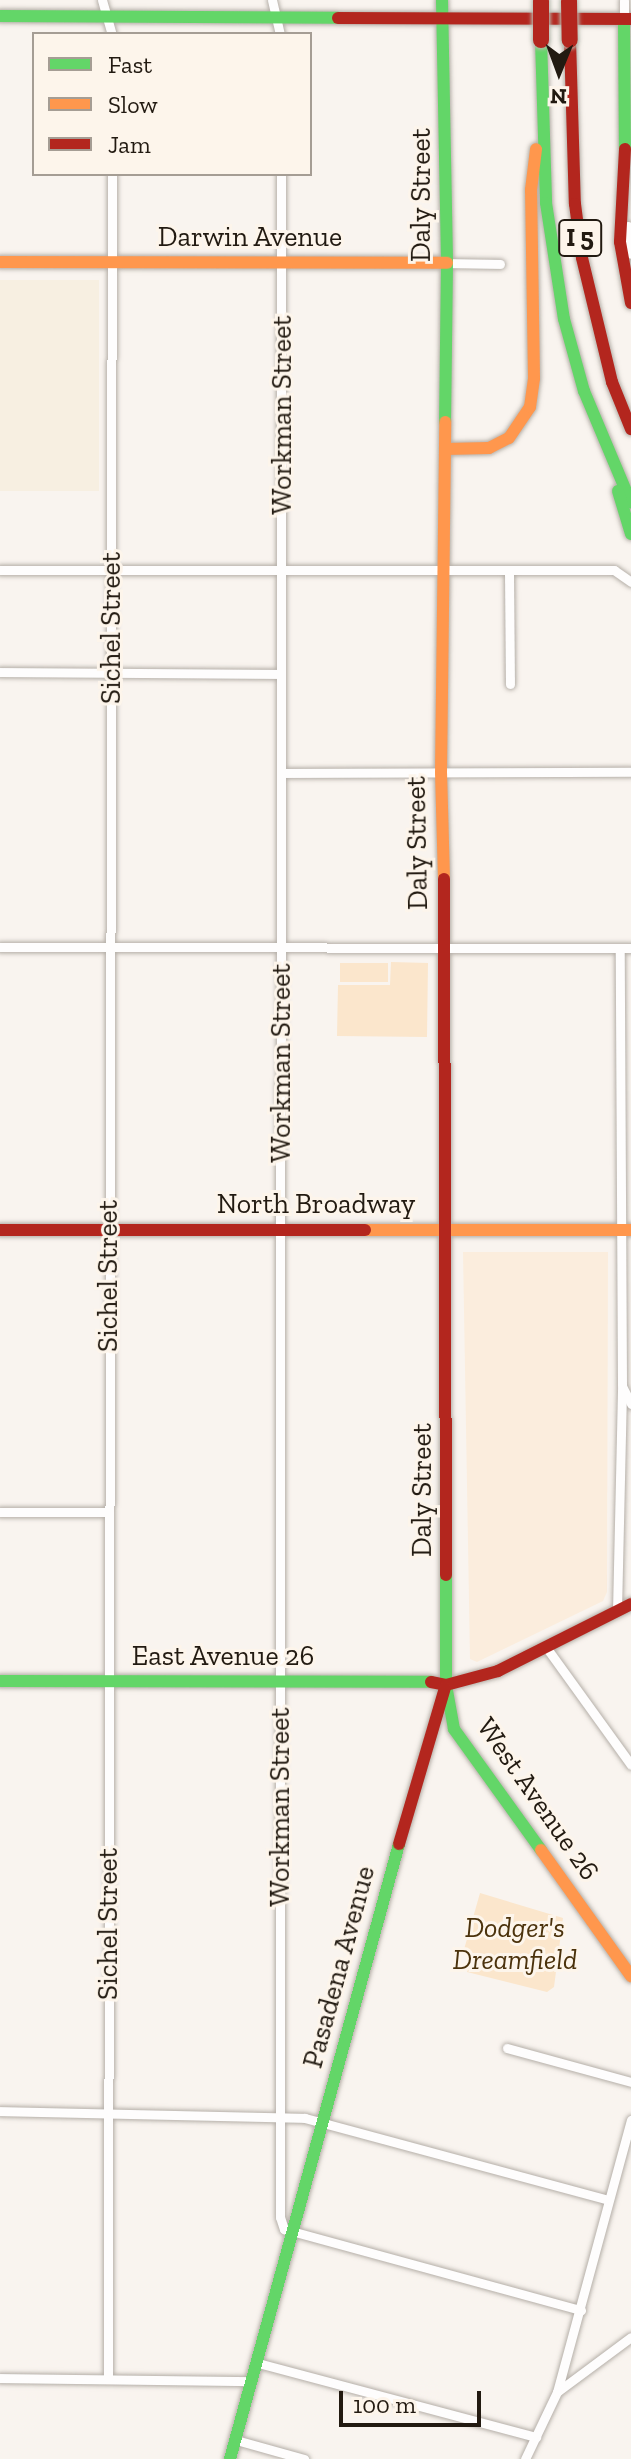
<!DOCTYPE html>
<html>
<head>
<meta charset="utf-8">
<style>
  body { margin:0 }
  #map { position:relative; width:631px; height:2459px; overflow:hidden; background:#f9f4ef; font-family:"Zilla Slab",serif }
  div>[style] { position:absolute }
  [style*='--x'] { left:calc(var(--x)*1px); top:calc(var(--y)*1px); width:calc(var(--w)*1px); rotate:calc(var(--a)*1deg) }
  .built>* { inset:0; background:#fbeddd }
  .education>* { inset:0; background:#f7efe1; transform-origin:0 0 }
  .green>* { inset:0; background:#fbe6cc; transform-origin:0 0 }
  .roads { filter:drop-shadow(0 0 2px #b5afa8) drop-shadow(0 0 2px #b5afa8) }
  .street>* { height:9px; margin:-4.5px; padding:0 4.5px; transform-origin:4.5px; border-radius:4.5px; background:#fefdfd }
  .fast>* { height:12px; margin:-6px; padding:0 6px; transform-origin:6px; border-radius:6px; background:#63d668 }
  .slow>* { height:12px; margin:-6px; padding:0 6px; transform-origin:6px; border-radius:6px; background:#ff974d }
  .jam>* { height:12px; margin:-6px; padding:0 6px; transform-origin:6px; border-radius:6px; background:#b3261e }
  .bridges { filter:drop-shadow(0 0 2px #b8bcb1) drop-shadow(0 0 2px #b8bcb1) }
  .jam-bridge>* { height:16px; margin:-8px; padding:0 8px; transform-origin:8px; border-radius:8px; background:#b3261e }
  span { translate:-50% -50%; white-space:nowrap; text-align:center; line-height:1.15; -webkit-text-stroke:6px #fdf5eb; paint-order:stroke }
  .shield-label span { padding:2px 6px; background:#fdf5eb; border:2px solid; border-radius:6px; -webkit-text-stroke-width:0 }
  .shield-label { font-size:26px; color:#221a11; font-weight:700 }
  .street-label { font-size:28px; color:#221a11 }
  .park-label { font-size:28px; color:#4b320c; font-style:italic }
  .legend { position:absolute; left:32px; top:32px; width:280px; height:144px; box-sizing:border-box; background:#fdf5eb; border:2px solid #a59d94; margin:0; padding:10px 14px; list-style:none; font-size:24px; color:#221a11 }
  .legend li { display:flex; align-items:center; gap:16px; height:40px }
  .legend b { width:40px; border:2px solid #a59d94 }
  .north { position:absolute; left:519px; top:32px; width:80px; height:80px; -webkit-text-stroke:6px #fdf5eb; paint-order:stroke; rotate:181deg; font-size:22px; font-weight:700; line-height:32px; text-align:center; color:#221a11 }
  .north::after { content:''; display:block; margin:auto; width:28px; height:36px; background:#221a11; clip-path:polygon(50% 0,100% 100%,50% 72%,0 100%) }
  .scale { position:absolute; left:339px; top:2391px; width:142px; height:36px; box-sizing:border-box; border:4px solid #221a11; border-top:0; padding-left:10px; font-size:24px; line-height:28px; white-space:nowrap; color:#221a11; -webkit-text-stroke:6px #fdf5eb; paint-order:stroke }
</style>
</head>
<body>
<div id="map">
  <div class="built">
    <div style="clip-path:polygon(463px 1252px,608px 1252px,607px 1592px,603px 1601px,477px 1662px,470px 1659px)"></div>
  </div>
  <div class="education">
    <div style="left:0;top:280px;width:99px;height:211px"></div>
  </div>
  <div class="green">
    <div style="clip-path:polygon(391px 962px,428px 963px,427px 1037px,337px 1036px,338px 985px,390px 985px)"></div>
    <div style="left:340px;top:963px;width:48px;height:19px"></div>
    <div style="clip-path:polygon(480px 1893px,563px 1918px,554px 1987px,547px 1992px,467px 1972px,471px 1956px,463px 1953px)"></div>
  </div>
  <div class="roads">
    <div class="street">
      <div style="--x:102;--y:0;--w:35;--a:74"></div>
      <div style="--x:272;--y:0;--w:35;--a:77"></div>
      <div style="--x:624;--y:19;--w:19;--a:-90"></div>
      <div style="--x:281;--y:174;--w:2043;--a:90.03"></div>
      <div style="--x:280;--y:2217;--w:13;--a:72"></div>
      <div style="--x:284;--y:2229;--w:308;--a:15.3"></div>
      <div style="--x:628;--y:226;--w:28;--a:84"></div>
      <div style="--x:447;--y:263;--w:53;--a:1.1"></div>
      <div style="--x:0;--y:570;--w:614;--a:0"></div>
      <div style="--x:614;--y:570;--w:21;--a:35"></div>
      <div style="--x:509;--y:572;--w:112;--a:89.5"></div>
      <div style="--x:0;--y:672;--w:281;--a:0.4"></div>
      <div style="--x:281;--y:773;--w:350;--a:-0.2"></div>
      <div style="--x:0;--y:947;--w:631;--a:0.09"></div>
      <div style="--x:623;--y:1388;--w:18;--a:63"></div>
      <div style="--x:0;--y:1512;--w:108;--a:0"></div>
      <div style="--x:617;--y:1611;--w:226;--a:-88.7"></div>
      <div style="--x:622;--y:1385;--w:437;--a:-90.3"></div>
      <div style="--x:546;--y:1647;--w:145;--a:54.2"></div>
      <div style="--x:507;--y:2048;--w:129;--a:15.3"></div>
      <div style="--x:0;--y:2111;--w:305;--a:1.3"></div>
      <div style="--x:305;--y:2118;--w:314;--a:15.1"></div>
      <div style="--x:258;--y:2363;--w:288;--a:14.9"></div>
      <div style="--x:0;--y:2378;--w:252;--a:0.7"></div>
      <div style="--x:108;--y:2378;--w:2204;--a:-89.9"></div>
      <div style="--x:557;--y:2392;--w:92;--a:-36.6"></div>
      <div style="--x:236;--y:2440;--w:71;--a:15.6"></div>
      <div style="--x:525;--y:2459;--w:74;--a:-64.5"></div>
      <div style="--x:557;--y:2392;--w:282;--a:-74.8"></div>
    </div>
    <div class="fast">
      <div style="--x:442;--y:0;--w:263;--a:88.9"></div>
      <div style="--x:447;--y:263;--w:159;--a:90.7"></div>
      <div style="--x:0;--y:16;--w:338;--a:0.3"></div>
      <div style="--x:624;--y:19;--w:130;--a:89.6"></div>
      <div style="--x:541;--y:40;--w:163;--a:88.2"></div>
      <div style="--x:546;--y:203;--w:117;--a:81.2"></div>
      <div style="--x:564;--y:319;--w:75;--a:74.5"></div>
      <div style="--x:584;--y:391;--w:121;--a:67.2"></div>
      <div style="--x:618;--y:491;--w:45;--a:73.2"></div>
      <div style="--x:446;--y:1575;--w:110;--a:90"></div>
      <div style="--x:446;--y:1685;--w:45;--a:79.7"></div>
      <div style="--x:454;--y:1729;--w:149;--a:54.3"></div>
      <div style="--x:0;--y:1681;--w:431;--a:0.1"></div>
      <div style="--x:230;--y:2459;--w:638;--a:-74.63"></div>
    </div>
    <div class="slow">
      <div style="--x:0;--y:262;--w:447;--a:0.1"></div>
      <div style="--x:445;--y:449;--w:44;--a:-1.3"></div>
      <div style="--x:489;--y:448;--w:22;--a:-27"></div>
      <div style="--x:509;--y:438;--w:37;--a:-56"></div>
      <div style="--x:530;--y:407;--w:29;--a:-82"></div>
      <div style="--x:534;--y:378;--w:188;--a:-90.9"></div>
      <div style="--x:531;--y:190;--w:41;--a:-83"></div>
      <div style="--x:444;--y:879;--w:106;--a:-91.6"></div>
      <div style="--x:441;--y:773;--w:351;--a:-89.3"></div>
      <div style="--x:365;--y:1230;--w:266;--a:0"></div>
      <div style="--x:541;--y:1850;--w:155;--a:54.5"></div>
    </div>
    <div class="jam">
      <div style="--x:338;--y:18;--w:293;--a:0.2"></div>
      <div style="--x:570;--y:40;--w:164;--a:88.3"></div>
      <div style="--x:575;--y:204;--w:54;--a:82.6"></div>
      <div style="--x:582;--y:258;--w:128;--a:76.4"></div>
      <div style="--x:612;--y:382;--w:51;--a:68"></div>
      <div style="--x:625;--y:149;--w:93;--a:93.1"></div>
      <div style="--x:620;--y:242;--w:62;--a:79.8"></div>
      <div style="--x:444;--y:879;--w:696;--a:89.84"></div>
      <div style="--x:0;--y:1230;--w:365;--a:0"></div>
      <div style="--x:431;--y:1682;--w:15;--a:11"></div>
      <div style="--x:446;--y:1685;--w:54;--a:-15.1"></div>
      <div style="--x:498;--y:1671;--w:149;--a:-26.7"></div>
      <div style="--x:399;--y:1844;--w:163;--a:-73.6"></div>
    </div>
  </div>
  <div class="bridges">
    <div class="jam-bridge">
      <div style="--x:541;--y:1;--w:39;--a:90"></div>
      <div style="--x:569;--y:1;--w:39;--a:89"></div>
    </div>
  </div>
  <div class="shield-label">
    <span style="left:580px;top:238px">I 5</span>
  </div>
  <div class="street-label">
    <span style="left:421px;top:195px;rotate:-90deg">Daly Street</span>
    <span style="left:250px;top:237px">Darwin Avenue</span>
    <span style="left:282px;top:415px;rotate:-90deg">Workman Street</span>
    <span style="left:111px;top:628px;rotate:-90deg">Sichel Street</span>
    <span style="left:417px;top:843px;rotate:-91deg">Daly Street</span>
    <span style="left:281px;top:1063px;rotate:-90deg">Workman Street</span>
    <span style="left:316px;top:1204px">North Broadway</span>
    <span style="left:108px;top:1276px;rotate:-90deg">Sichel Street</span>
    <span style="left:422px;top:1490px;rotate:-90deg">Daly Street</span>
    <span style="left:223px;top:1656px">East Avenue 26</span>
    <span style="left:538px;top:1799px;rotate:55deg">West Avenue 26</span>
    <span style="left:280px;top:1807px;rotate:-90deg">Workman Street</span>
    <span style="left:108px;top:1924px;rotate:-90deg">Sichel Street</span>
    <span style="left:339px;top:1967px;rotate:-75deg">Pasadena Avenue</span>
  </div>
  <div class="park-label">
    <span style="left:515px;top:1944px">Dodger's<br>Dreamfield</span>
  </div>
  <ul class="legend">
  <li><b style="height:10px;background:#63d668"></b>Fast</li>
  <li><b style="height:10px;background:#ff974d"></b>Slow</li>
  <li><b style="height:10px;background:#b3261e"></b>Jam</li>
  </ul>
  <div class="north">N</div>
  <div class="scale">100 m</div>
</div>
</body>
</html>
